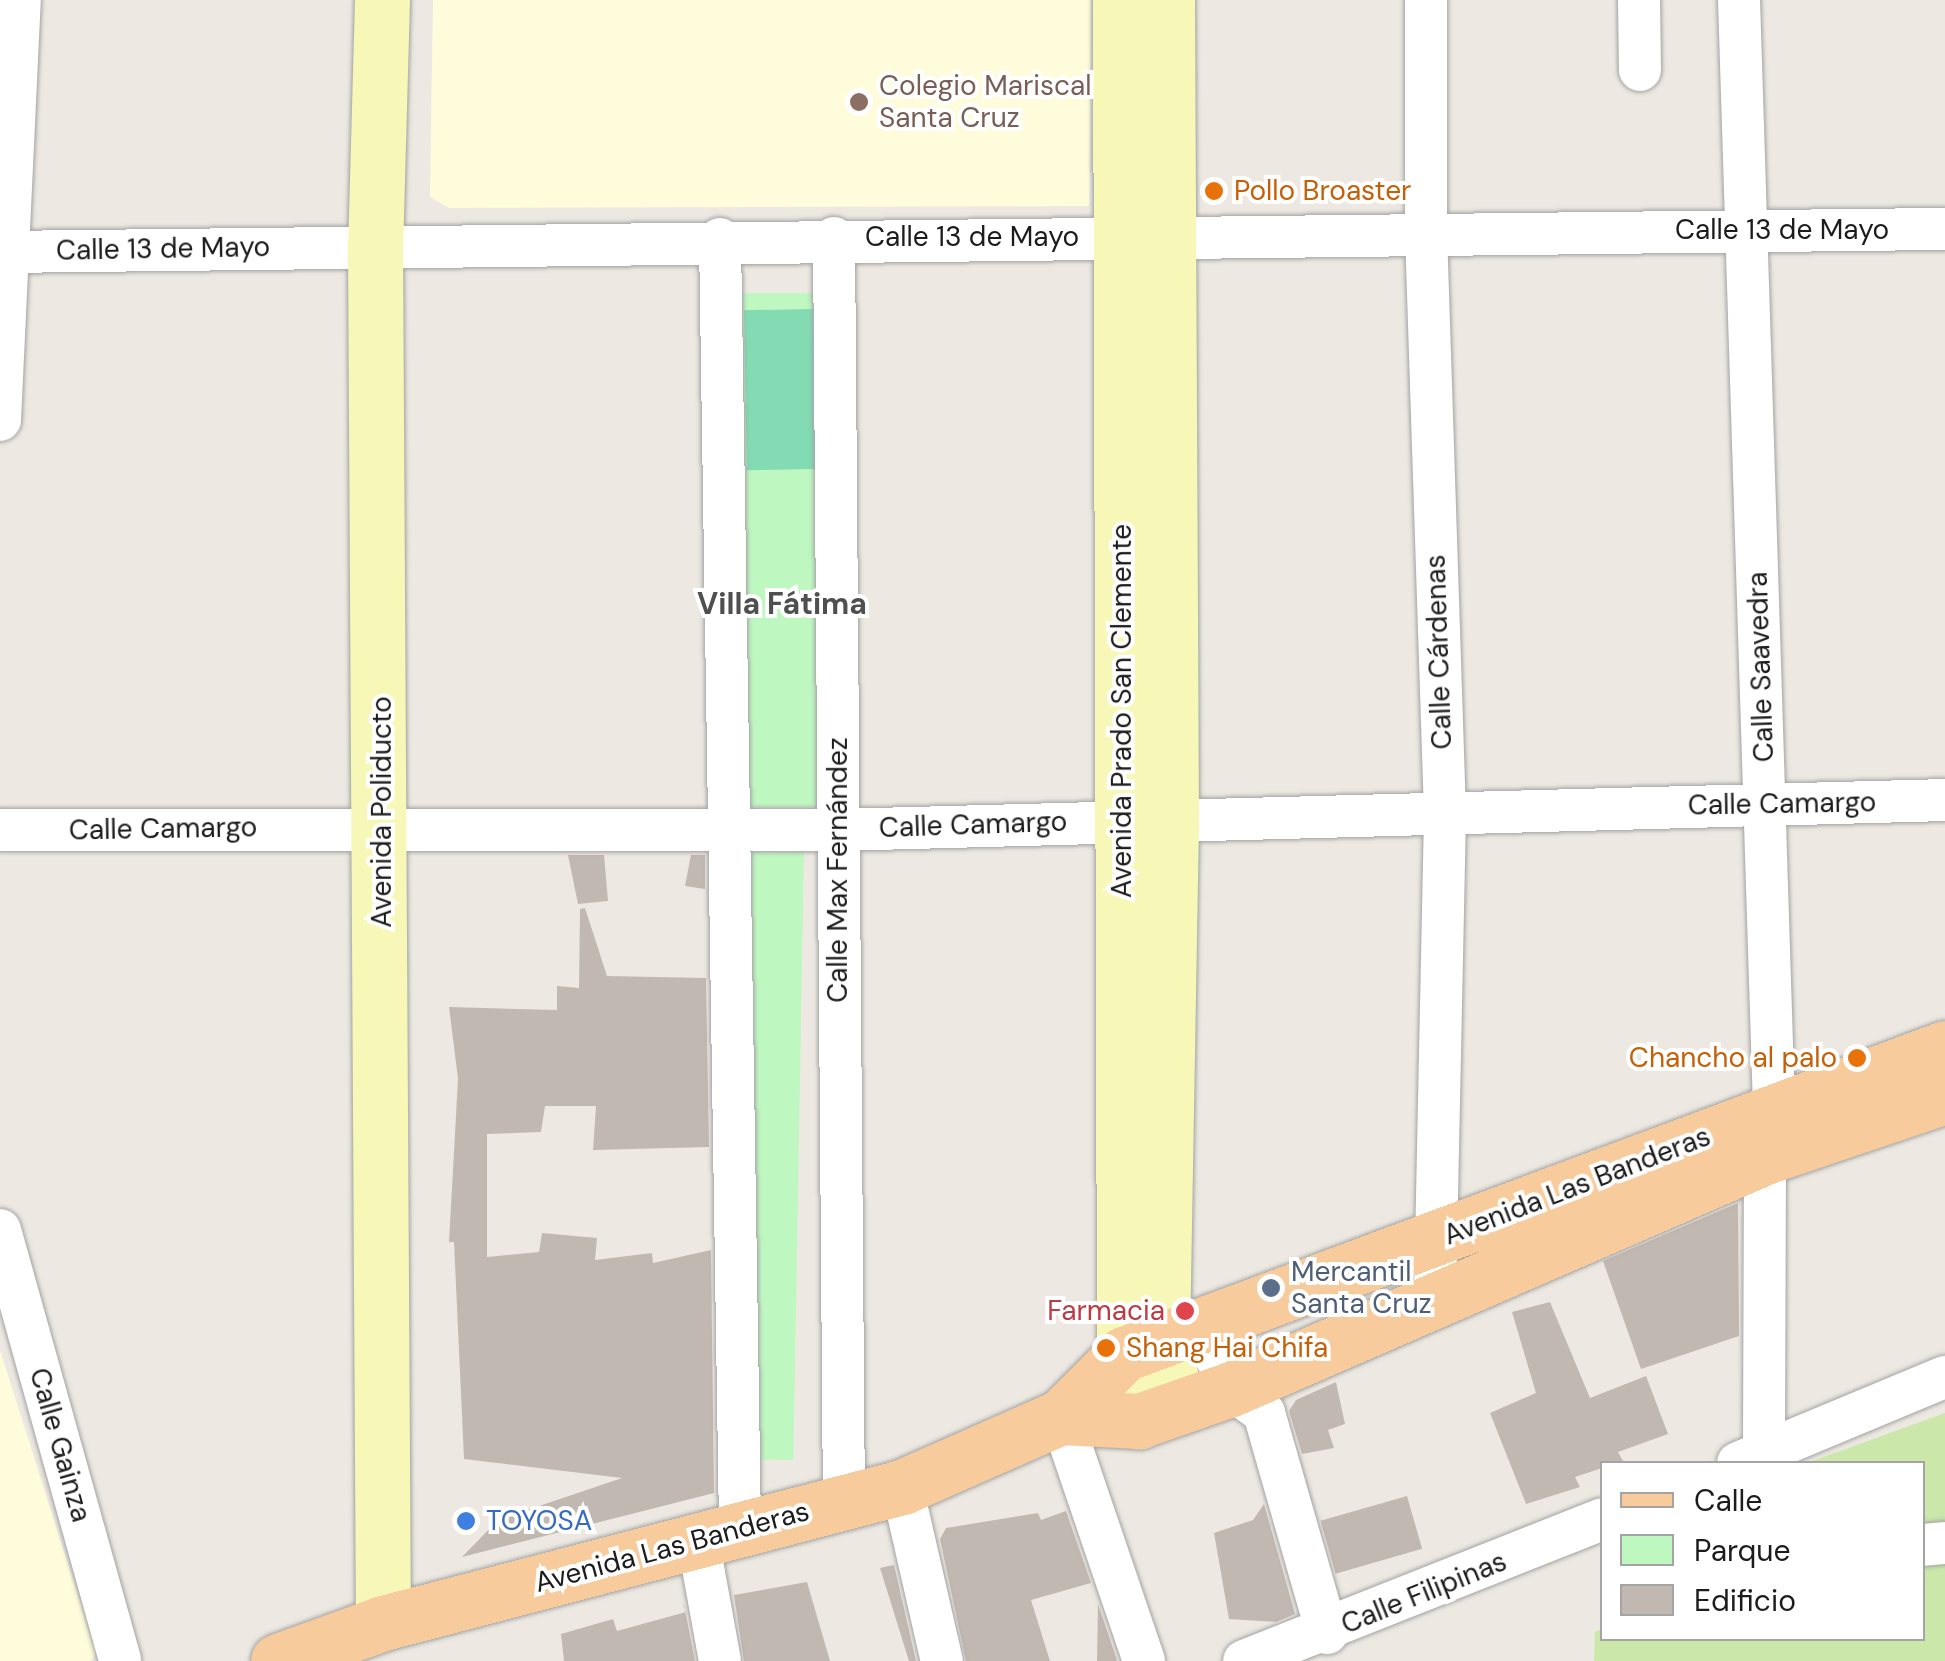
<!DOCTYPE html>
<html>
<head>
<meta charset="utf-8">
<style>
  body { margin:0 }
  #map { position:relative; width:1945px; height:1661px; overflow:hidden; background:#ede9e2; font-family:"DM Sans",sans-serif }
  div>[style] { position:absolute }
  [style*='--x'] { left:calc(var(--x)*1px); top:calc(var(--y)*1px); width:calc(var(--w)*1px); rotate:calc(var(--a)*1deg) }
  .education>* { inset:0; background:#fefcdb }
  .grass>* { inset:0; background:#cbe7a9 }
  .park>* { inset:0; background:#bff7c1; transform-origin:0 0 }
  .pitch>* { inset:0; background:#82dbb3; transform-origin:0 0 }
  .building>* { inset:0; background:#c2b8b2; transform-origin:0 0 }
  .roads { filter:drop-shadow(0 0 2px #a3a3a3) drop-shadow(0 0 2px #a3a3a3) }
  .street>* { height:42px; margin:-21px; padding:0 21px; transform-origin:21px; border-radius:21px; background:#fff }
  .secondary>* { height:55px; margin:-27.5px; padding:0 27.5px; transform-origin:27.5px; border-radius:27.5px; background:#f7f7b7 }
  .primary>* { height:55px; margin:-27.5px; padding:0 27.5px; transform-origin:27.5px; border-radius:27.5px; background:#f8cb9c }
  .dots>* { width:28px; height:28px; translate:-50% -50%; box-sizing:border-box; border:5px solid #fff; border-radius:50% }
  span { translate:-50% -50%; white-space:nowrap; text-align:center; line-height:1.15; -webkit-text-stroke:8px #fff; paint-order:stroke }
  .education-label { font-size:28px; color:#785e54 }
  .left { translate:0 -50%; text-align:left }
  .food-label { font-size:28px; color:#c56008 }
  .right { translate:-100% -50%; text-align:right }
  .street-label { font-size:28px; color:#1c1c1c }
  .service-label { font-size:28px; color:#4e5e75 }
  .health-label { font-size:28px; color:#be3a42 }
  .shop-label { font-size:28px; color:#366cbe }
  .neighbourhood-label { font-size:30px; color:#4f4f4f; font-weight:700 }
  .legend { position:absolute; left:1600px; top:1461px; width:325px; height:180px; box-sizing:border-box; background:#fff; border:2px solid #a4a4a4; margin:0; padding:12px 18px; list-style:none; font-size:30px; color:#1c1c1c }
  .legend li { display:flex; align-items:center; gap:20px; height:50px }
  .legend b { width:50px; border:2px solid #a4a4a4 }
</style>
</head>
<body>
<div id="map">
  <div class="education">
    <div style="clip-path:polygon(433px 0,1091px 0,1089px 206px,449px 208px,430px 197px)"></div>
    <div style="clip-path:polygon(0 1350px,96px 1653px,91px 1661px,0 1661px)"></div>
  </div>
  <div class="grass">
    <div style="clip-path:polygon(1945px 1413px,1945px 1661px,1594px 1661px,1595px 1632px,1602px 1629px,1602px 1638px,1922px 1638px,1922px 1464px,1807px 1463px)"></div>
  </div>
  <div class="park">
    <div style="left:821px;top:293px;width:514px;height:82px;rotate:90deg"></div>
    <div style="left:745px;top:851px;width:59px;height:608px;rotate:1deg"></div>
  </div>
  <div class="pitch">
    <div style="left:813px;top:309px;width:160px;height:69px;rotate:89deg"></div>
  </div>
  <div class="building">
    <div style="clip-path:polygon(568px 855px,604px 855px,608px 901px,578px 904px)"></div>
    <div style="clip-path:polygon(691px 855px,705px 855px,705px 889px,685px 886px)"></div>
    <div style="clip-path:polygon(585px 908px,607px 976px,706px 978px,709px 1147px,593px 1150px,596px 1106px,545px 1106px,541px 1132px,487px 1134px,487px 1257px,539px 1252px,542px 1233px,597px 1238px,595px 1260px,652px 1253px,653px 1263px,711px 1250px,714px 1493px,462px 1557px,498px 1520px,622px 1478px,464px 1459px,454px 1242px,449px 1242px,458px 1079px,449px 1007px,557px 1010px,557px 986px,579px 988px,580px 909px)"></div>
    <div style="clip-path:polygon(1738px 1203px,1739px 1336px,1641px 1369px,1603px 1261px)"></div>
    <div style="clip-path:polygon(1550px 1302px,1590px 1398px,1646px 1376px,1668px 1434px,1618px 1452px,1623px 1461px,1575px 1477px,1580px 1487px,1526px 1504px,1490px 1413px,1536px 1393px,1512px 1312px)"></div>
    <div style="clip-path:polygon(1336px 1382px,1345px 1424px,1328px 1430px,1334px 1448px,1302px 1454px,1289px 1411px,1296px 1400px)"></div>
    <div style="left:1407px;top:1496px;width:55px;height:90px;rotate:74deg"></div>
    <div style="clip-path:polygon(1264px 1504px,1295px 1614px,1276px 1622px,1229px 1619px,1214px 1533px,1253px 1520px)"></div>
    <div style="clip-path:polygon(1066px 1511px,1091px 1583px,1031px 1600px,1050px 1661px,966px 1661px,940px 1539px,946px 1528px,1038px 1513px,1041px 1520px)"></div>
    <div style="clip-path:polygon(894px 1565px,916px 1661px,909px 1661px,880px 1568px)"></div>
    <div style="clip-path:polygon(807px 1582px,830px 1661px,744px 1661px,734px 1595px)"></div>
    <div style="clip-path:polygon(1098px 1604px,1117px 1660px,1116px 1661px,1097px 1661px)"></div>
    <div style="clip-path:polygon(683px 1605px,684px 1605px,695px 1661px,564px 1661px,561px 1634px,613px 1619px,617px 1631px,686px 1612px)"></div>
  </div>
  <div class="roads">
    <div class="street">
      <div style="--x:1426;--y:0;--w:232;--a:90"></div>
      <div style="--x:1426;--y:232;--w:583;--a:88.13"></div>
      <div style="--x:1445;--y:815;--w:489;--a:91.2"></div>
      <div style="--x:1639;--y:0;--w:70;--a:89.2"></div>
      <div style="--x:1739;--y:0;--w:1111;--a:88.19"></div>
      <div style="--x:1774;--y:1110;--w:48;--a:100.8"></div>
      <div style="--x:1765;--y:1157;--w:307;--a:90.2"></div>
      <div style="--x:834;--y:238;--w:1265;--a:89.55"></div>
      <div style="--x:720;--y:239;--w:1290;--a:89.11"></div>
      <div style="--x:0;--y:252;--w:1945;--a:-0.68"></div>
      <div style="--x:0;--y:420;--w:420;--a:-87.3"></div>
      <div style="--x:0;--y:830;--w:838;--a:0"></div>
      <div style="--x:838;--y:830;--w:1107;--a:-1.55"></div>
      <div style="--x:0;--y:1230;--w:447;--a:74.4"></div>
      <div style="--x:1202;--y:1328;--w:68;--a:64.6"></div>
      <div style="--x:1231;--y:1389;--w:41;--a:36"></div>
      <div style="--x:1264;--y:1413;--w:229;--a:74"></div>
      <div style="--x:1061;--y:1417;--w:258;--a:71.2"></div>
      <div style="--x:1738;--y:1463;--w:224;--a:-22.6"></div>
      <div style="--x:902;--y:1487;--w:179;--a:77.1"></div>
      <div style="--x:698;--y:1540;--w:123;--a:79.7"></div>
      <div style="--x:1922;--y:1545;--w:23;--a:-5"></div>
      <div style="--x:1244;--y:1661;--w:385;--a:-21.6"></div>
    </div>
    <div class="secondary">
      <div style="--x:382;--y:0;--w:244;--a:91.6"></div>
      <div style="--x:375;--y:244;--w:1379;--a:89.67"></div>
      <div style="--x:1120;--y:0;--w:1354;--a:89.83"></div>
      <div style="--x:1124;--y:1354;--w:69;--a:77.4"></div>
      <div style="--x:1167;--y:0;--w:823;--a:89.72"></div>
      <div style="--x:1171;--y:823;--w:518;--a:91"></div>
      <div style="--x:1162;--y:1341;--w:67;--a:76.2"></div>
    </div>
    <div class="primary">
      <div style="--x:1061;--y:1417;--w:78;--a:2.9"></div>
      <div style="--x:1139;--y:1421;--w:97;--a:-19.2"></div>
      <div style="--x:1231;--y:1389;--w:582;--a:-23.48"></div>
      <div style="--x:1765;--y:1157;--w:190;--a:-18.7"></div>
      <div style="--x:278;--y:1661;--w:112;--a:-19.9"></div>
      <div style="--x:383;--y:1623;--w:537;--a:-14.68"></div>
      <div style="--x:902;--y:1487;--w:174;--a:-23.8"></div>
      <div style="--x:1061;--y:1417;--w:89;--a:-45"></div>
      <div style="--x:1124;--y:1354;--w:876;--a:-20.44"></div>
    </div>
  </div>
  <div class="dots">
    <div style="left:859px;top:102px;background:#8d6e63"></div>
    <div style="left:1214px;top:191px;background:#e8710a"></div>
    <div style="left:1857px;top:1058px;background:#e8710a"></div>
    <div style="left:1271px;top:1288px;background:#5c6f8a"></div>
    <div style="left:1185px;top:1311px;background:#e0444e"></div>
    <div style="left:1106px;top:1348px;background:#e8710a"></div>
    <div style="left:466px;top:1521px;background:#3f7fe0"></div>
  </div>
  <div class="education-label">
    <span class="left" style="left:879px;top:102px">Colegio Mariscal<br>Santa Cruz</span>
  </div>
  <div class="food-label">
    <span class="left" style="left:1234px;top:191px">Pollo Broaster</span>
    <span class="right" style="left:1837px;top:1058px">Chancho al palo</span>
    <span class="left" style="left:1126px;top:1348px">Shang Hai Chifa</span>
  </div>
  <div class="street-label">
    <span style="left:1782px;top:230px">Calle 13 de Mayo</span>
    <span style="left:972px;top:237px">Calle 13 de Mayo</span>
    <span style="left:163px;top:249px;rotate:-1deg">Calle 13 de Mayo</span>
    <span style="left:1439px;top:652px;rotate:-92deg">Calle Cárdenas</span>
    <span style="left:1761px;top:667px;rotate:-92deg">Calle Saavedra</span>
    <span style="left:1122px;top:711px;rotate:-90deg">Avenida Prado San Clemente</span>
    <span style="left:1782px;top:804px;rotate:-1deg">Calle Camargo</span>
    <span style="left:382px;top:812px;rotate:-90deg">Avenida Poliducto</span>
    <span style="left:973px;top:825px;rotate:-2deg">Calle Camargo</span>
    <span style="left:163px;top:829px;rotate:-1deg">Calle Camargo</span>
    <span style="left:838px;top:870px;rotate:-90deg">Calle Max Fernández</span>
    <span style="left:1577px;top:1186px;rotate:-21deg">Avenida Las Banderas</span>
    <span style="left:60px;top:1445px;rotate:74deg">Calle Gainza</span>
    <span style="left:672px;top:1547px;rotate:-15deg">Avenida Las Banderas</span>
    <span style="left:1424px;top:1593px;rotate:-22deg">Calle Filipinas</span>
  </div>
  <div class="service-label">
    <span class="left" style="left:1291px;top:1288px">Mercantil<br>Santa Cruz</span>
  </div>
  <div class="health-label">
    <span class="right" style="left:1165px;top:1311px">Farmacia</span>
  </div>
  <div class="shop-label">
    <span class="left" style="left:486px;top:1521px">TOYOSA</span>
  </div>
  <div class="neighbourhood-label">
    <span style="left:782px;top:604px">Villa Fátima</span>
  </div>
  <ul class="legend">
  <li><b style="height:12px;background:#f8cb9c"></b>Calle</li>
  <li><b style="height:28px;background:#bff7c1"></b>Parque</li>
  <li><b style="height:28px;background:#c2b8b2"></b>Edificio</li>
  </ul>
</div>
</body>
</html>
